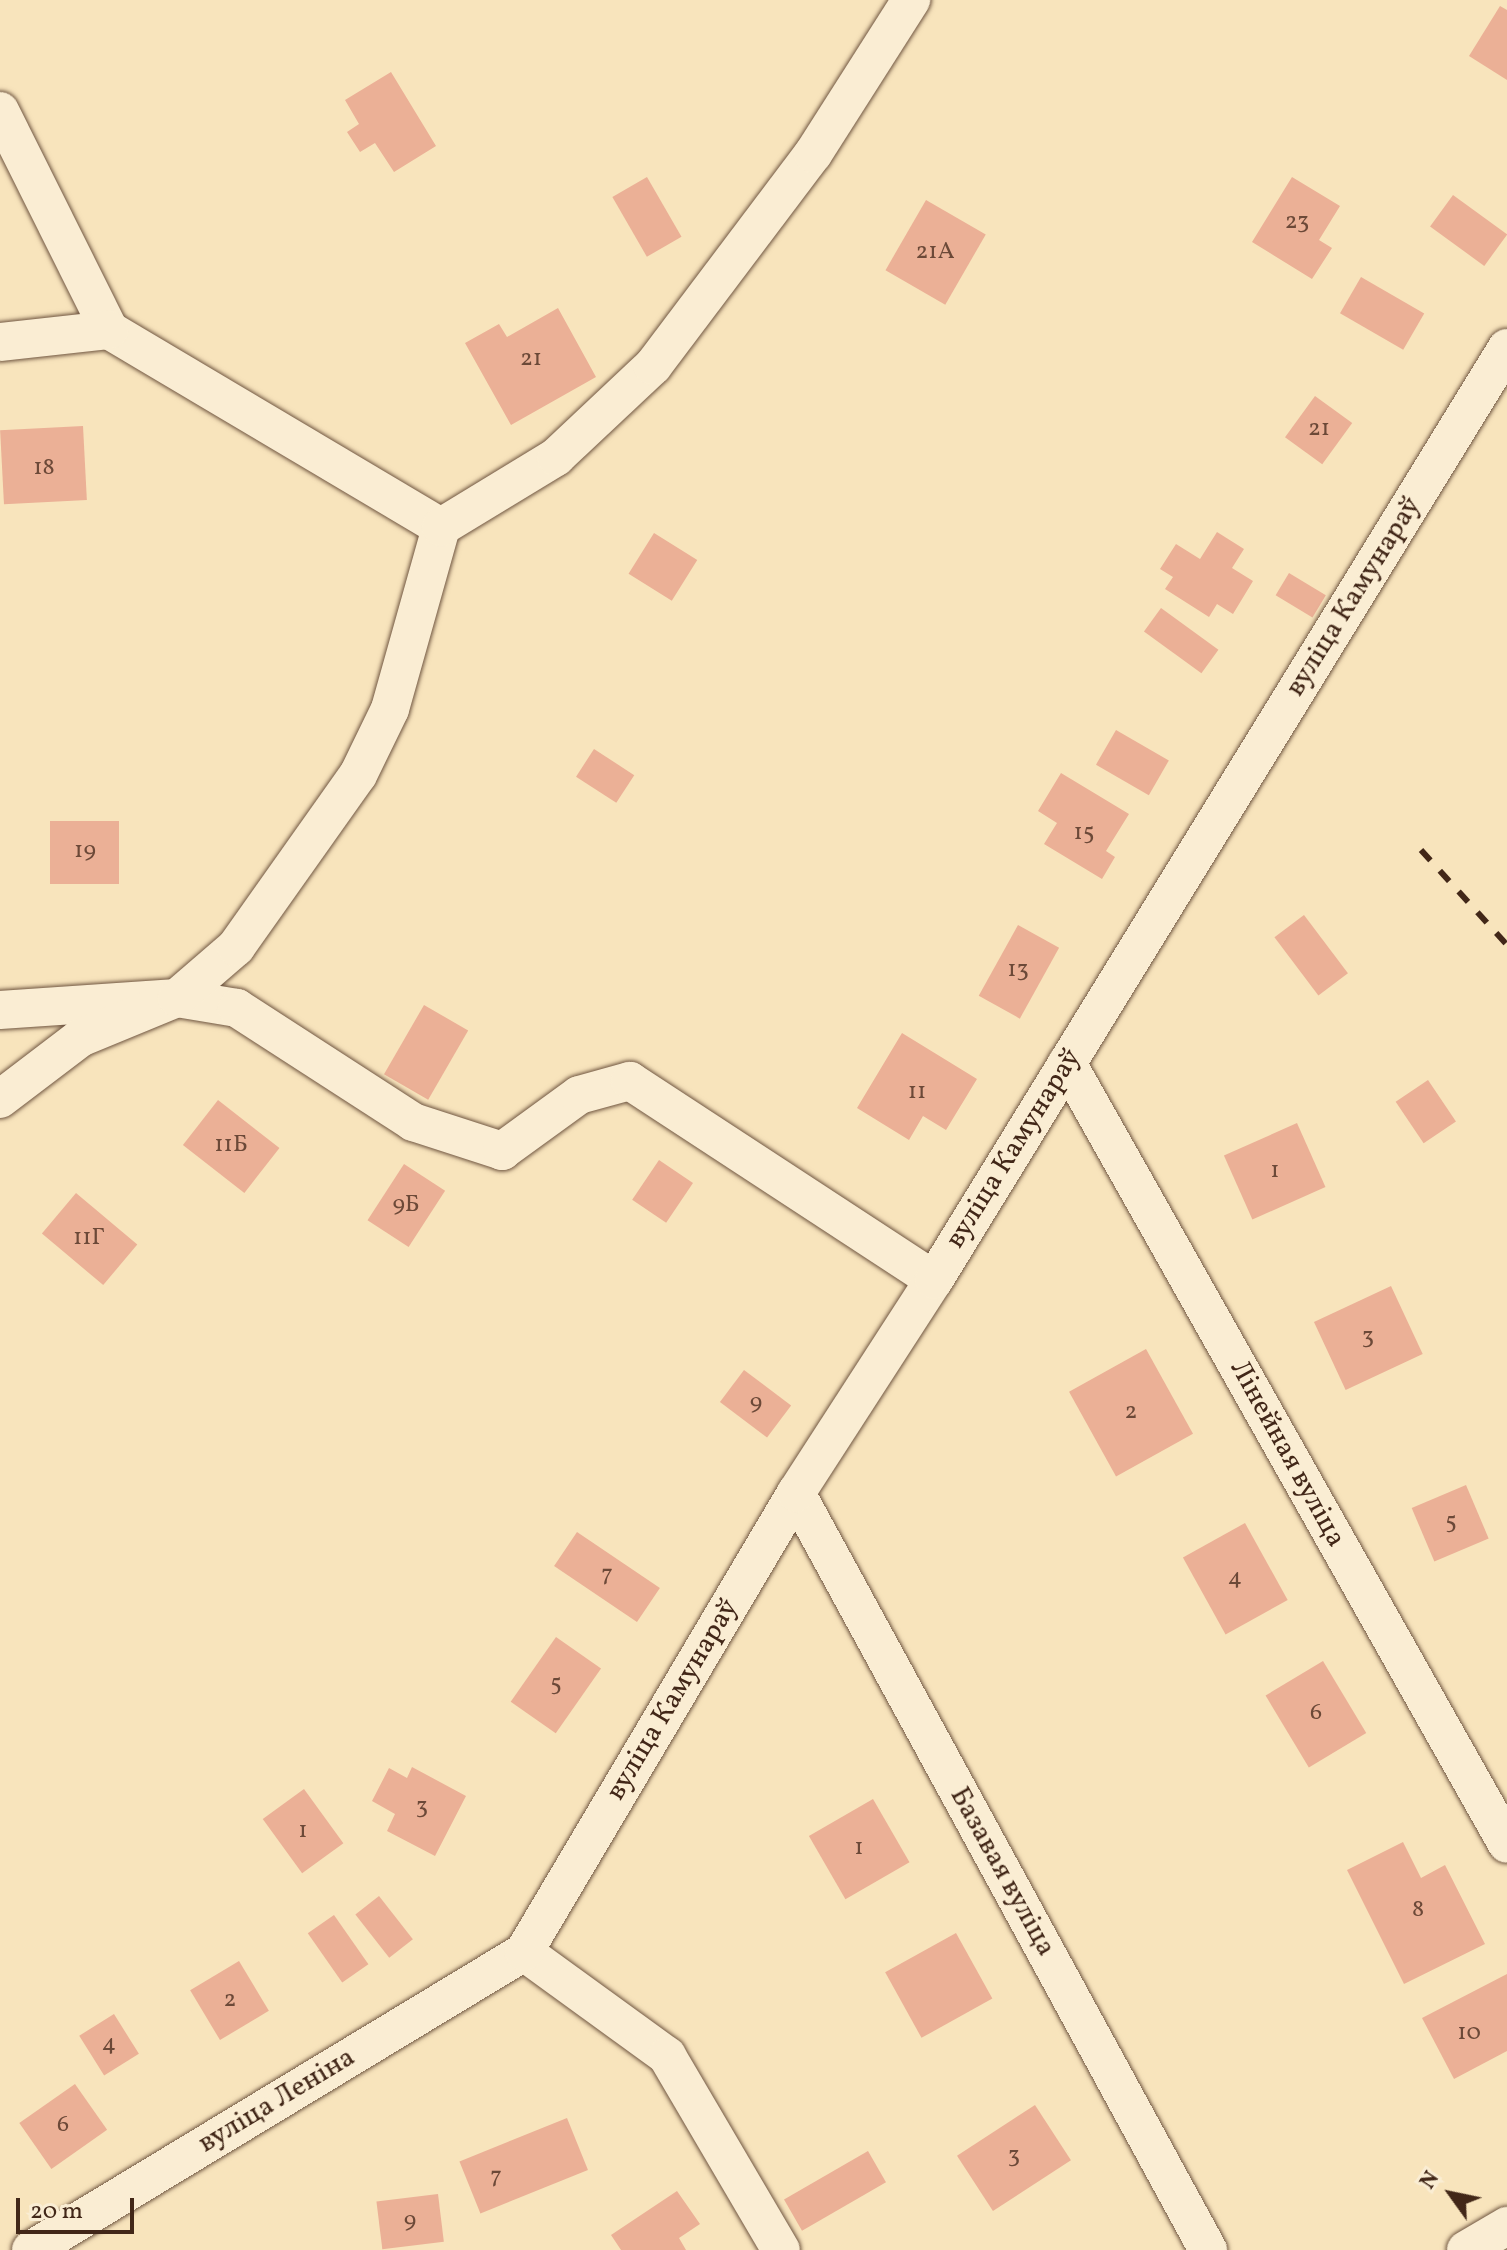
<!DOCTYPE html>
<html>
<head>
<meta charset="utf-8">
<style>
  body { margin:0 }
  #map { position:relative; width:1507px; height:2250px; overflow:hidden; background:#f8e4bc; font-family:Vollkorn,serif }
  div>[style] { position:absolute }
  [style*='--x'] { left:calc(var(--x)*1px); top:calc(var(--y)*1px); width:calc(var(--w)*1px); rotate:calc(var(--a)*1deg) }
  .building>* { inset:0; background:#ebb096; transform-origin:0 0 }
  .roads { filter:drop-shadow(0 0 2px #705641) drop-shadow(0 0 2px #705641) }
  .minor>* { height:38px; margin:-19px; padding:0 19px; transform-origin:19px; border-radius:19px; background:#faedd3 }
  .rail>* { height:6px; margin-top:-3px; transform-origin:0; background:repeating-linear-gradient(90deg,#422718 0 14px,transparent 0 28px) }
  span { translate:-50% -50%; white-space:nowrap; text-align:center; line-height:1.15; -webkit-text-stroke:7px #faedd3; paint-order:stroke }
  .number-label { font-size:24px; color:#6c4938 }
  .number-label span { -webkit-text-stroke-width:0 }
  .street-label { font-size:28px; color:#422718 }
  .north { position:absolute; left:1411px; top:2154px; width:80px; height:80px; -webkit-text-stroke:6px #faedd3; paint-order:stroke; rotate:303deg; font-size:22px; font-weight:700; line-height:32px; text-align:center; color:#422718 }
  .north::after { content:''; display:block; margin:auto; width:28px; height:36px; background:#422718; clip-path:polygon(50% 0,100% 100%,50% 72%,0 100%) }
  .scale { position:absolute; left:16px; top:2198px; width:118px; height:36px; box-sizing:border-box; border:4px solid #422718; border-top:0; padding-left:10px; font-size:24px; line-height:28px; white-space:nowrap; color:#422718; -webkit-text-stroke:6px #faedd3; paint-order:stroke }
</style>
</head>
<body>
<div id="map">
  <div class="building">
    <div style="clip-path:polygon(1500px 6px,1507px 10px,1507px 80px,1469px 56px)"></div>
    <div style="clip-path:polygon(391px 72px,436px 146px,394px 172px,375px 143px,360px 152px,347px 132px,359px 124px,345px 100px)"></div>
    <div style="left:647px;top:177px;width:69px;height:40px;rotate:60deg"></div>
    <div style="clip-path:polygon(1292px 177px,1340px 206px,1319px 240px,1332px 248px,1312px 279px,1252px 242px)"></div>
    <div style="left:1453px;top:195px;width:67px;height:39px;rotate:36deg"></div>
    <div style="left:926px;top:200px;width:69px;height:81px;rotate:30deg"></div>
    <div style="left:1361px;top:277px;width:73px;height:42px;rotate:30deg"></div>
    <div style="clip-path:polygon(558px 308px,596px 377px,511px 425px,465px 343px,499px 324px,507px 337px)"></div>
    <div style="left:1315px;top:396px;width:46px;height:51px;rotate:36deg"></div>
    <div style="left:83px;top:426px;width:74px;height:83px;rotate:87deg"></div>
    <div style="clip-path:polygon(1217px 532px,1244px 549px,1232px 568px,1253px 581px,1233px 614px,1217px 604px,1209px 617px,1165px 589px,1173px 577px,1160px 569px,1176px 544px,1200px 559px)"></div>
    <div style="left:654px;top:533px;width:51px;height:48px;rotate:32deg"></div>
    <div style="left:1289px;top:573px;width:43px;height:26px;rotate:31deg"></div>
    <div style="left:1161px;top:608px;width:71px;height:29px;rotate:36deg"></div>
    <div style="left:1116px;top:730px;width:61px;height:40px;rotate:30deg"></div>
    <div style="left:594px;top:749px;width:48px;height:33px;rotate:33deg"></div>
    <div style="clip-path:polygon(1061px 773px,1129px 814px,1106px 851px,1115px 857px,1102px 879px,1044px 844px,1057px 823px,1038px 811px)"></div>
    <div style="left:50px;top:821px;width:69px;height:63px"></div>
    <div style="left:1304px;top:915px;width:73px;height:37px;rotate:53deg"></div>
    <div style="left:1018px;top:925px;width:47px;height:81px;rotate:29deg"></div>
    <div style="left:424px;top:1005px;width:51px;height:80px;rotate:30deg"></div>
    <div style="clip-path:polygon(902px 1033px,977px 1079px,946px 1130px,923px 1116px,909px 1140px,857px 1108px)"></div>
    <div style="left:1428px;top:1080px;width:50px;height:39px;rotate:56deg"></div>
    <div style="left:218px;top:1100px;width:78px;height:57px;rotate:38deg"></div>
    <div style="left:1297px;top:1123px;width:70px;height:80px;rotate:66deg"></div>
    <div style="left:659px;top:1160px;width:41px;height:48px;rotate:34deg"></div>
    <div style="left:404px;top:1164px;width:49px;height:67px;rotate:33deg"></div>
    <div style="left:76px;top:1193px;width:80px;height:53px;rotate:40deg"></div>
    <div style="left:1391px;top:1286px;width:75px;height:85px;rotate:65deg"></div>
    <div style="left:1146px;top:1349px;width:97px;height:88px;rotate:61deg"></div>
    <div style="left:744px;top:1370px;width:59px;height:40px;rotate:37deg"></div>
    <div style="left:1466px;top:1485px;width:58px;height:59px;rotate:67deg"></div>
    <div style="left:1245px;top:1523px;width:88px;height:71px;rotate:61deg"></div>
    <div style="left:577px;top:1532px;width:100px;height:41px;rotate:34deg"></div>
    <div style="left:556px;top:1637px;width:55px;height:79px;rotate:35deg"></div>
    <div style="left:1323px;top:1661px;width:84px;height:67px;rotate:59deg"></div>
    <div style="clip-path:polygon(412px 1767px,466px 1796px,435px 1856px,387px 1831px,395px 1814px,372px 1801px,389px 1768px,407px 1778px)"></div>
    <div style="left:304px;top:1789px;width:67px;height:51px;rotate:54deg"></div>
    <div style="left:873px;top:1799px;width:73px;height:74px;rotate:60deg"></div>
    <div style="clip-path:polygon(1403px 1842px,1421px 1878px,1445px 1865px,1485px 1944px,1404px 1984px,1347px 1870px)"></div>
    <div style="left:379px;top:1896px;width:55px;height:30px;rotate:52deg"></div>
    <div style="left:334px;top:1915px;width:60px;height:32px;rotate:55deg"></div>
    <div style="left:956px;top:1933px;width:75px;height:81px;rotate:61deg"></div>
    <div style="left:239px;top:1961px;width:58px;height:57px;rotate:59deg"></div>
    <div style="clip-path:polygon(1507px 1974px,1507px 2051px,1454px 2079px,1422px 2018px)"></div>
    <div style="left:114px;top:2014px;width:47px;height:41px;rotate:58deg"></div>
    <div style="left:75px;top:2084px;width:56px;height:68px;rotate:55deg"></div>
    <div style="left:1035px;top:2105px;width:66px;height:93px;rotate:57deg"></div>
    <div style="left:567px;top:2118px;width:56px;height:116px;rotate:68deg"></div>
    <div style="left:868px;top:2151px;width:36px;height:97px;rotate:60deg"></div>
    <div style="clip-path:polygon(677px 2191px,700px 2224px,679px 2238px,686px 2250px,621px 2250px,611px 2235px)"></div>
    <div style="left:438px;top:2194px;width:48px;height:62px;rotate:83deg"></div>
  </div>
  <div class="roads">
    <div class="minor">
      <div style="--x:0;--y:111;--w:245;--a:63.5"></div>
      <div style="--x:109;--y:330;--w:386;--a:30.7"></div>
      <div style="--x:0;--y:342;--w:110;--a:-6.3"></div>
      <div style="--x:0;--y:1010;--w:177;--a:-3.9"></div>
      <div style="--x:177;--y:998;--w:61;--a:9.5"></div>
      <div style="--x:237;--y:1008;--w:210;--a:32.9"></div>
      <div style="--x:413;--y:1122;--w:94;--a:18"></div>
      <div style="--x:502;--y:1151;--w:95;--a:-36"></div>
      <div style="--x:579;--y:1095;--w:53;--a:-15.4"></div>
      <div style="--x:630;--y:1081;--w:363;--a:33.2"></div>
      <div style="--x:1067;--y:1063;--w:896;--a:60.6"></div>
      <div style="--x:0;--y:1099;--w:101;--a:-37.3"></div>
      <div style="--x:80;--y:1038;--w:105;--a:-22.4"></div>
      <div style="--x:177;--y:998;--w:78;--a:-40.8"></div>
      <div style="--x:236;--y:947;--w:211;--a:-54.7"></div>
      <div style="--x:358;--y:775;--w:73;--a:-64.1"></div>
      <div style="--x:390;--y:709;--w:189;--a:-74.3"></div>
      <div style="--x:441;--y:527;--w:135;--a:-31.3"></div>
      <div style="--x:556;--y:457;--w:133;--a:-43.2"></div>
      <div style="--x:653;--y:366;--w:266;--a:-53"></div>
      <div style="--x:813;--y:154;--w:183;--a:-57.5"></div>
      <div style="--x:796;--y:1493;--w:862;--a:61.44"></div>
      <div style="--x:524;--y:1952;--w:177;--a:36"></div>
      <div style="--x:667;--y:2056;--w:225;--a:59.6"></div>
      <div style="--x:31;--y:2250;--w:576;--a:-31.15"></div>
      <div style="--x:524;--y:1952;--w:534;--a:-59.35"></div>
      <div style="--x:796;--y:1493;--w:254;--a:-57.1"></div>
      <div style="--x:934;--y:1280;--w:1094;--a:-58.42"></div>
      <div style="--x:1466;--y:2250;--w:48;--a:-30.3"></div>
    </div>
  </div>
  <div class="rail">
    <div style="--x:1421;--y:850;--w:128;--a:47.8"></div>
  </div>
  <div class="number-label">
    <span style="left:1297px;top:223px">23</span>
    <span style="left:935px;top:253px">21А</span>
    <span style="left:531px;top:360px">21</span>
    <span style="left:1319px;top:430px">21</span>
    <span style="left:44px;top:469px">18</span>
    <span style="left:1084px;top:834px">15</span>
    <span style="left:85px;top:852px">19</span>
    <span style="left:1018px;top:971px">13</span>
    <span style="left:917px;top:1093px">11</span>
    <span style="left:231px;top:1146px">11Б</span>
    <span style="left:1275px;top:1172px">1</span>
    <span style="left:406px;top:1206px">9Б</span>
    <span style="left:89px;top:1239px">11Г</span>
    <span style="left:1368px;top:1338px">3</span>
    <span style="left:756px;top:1404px">9</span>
    <span style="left:1131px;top:1413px">2</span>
    <span style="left:1451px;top:1523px">5</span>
    <span style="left:607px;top:1576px">7</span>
    <span style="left:1235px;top:1579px">4</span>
    <span style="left:556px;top:1685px">5</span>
    <span style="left:1316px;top:1714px">6</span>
    <span style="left:422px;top:1808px">3</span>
    <span style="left:303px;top:1832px">1</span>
    <span style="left:859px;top:1849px">1</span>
    <span style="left:1418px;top:1911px">8</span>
    <span style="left:230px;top:2001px">2</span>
    <span style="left:1469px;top:2034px">10</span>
    <span style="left:109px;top:2045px">4</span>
    <span style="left:63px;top:2126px">6</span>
    <span style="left:1014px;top:2157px">3</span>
    <span style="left:496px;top:2178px">7</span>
    <span style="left:410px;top:2222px">9</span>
  </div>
  <div class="street-label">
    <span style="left:1354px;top:597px;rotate:-58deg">вуліца Камунараў</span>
    <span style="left:1014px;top:1149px;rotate:-58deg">вуліца Камунараў</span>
    <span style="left:1287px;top:1454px;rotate:61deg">Лінейная вуліца</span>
    <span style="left:673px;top:1700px;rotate:-59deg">вуліца Камунараў</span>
    <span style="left:1002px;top:1872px;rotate:61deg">Базавая вуліца</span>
    <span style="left:277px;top:2101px;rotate:-31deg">вуліца Леніна</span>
  </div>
  <div class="north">N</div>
  <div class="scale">20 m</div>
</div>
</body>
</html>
